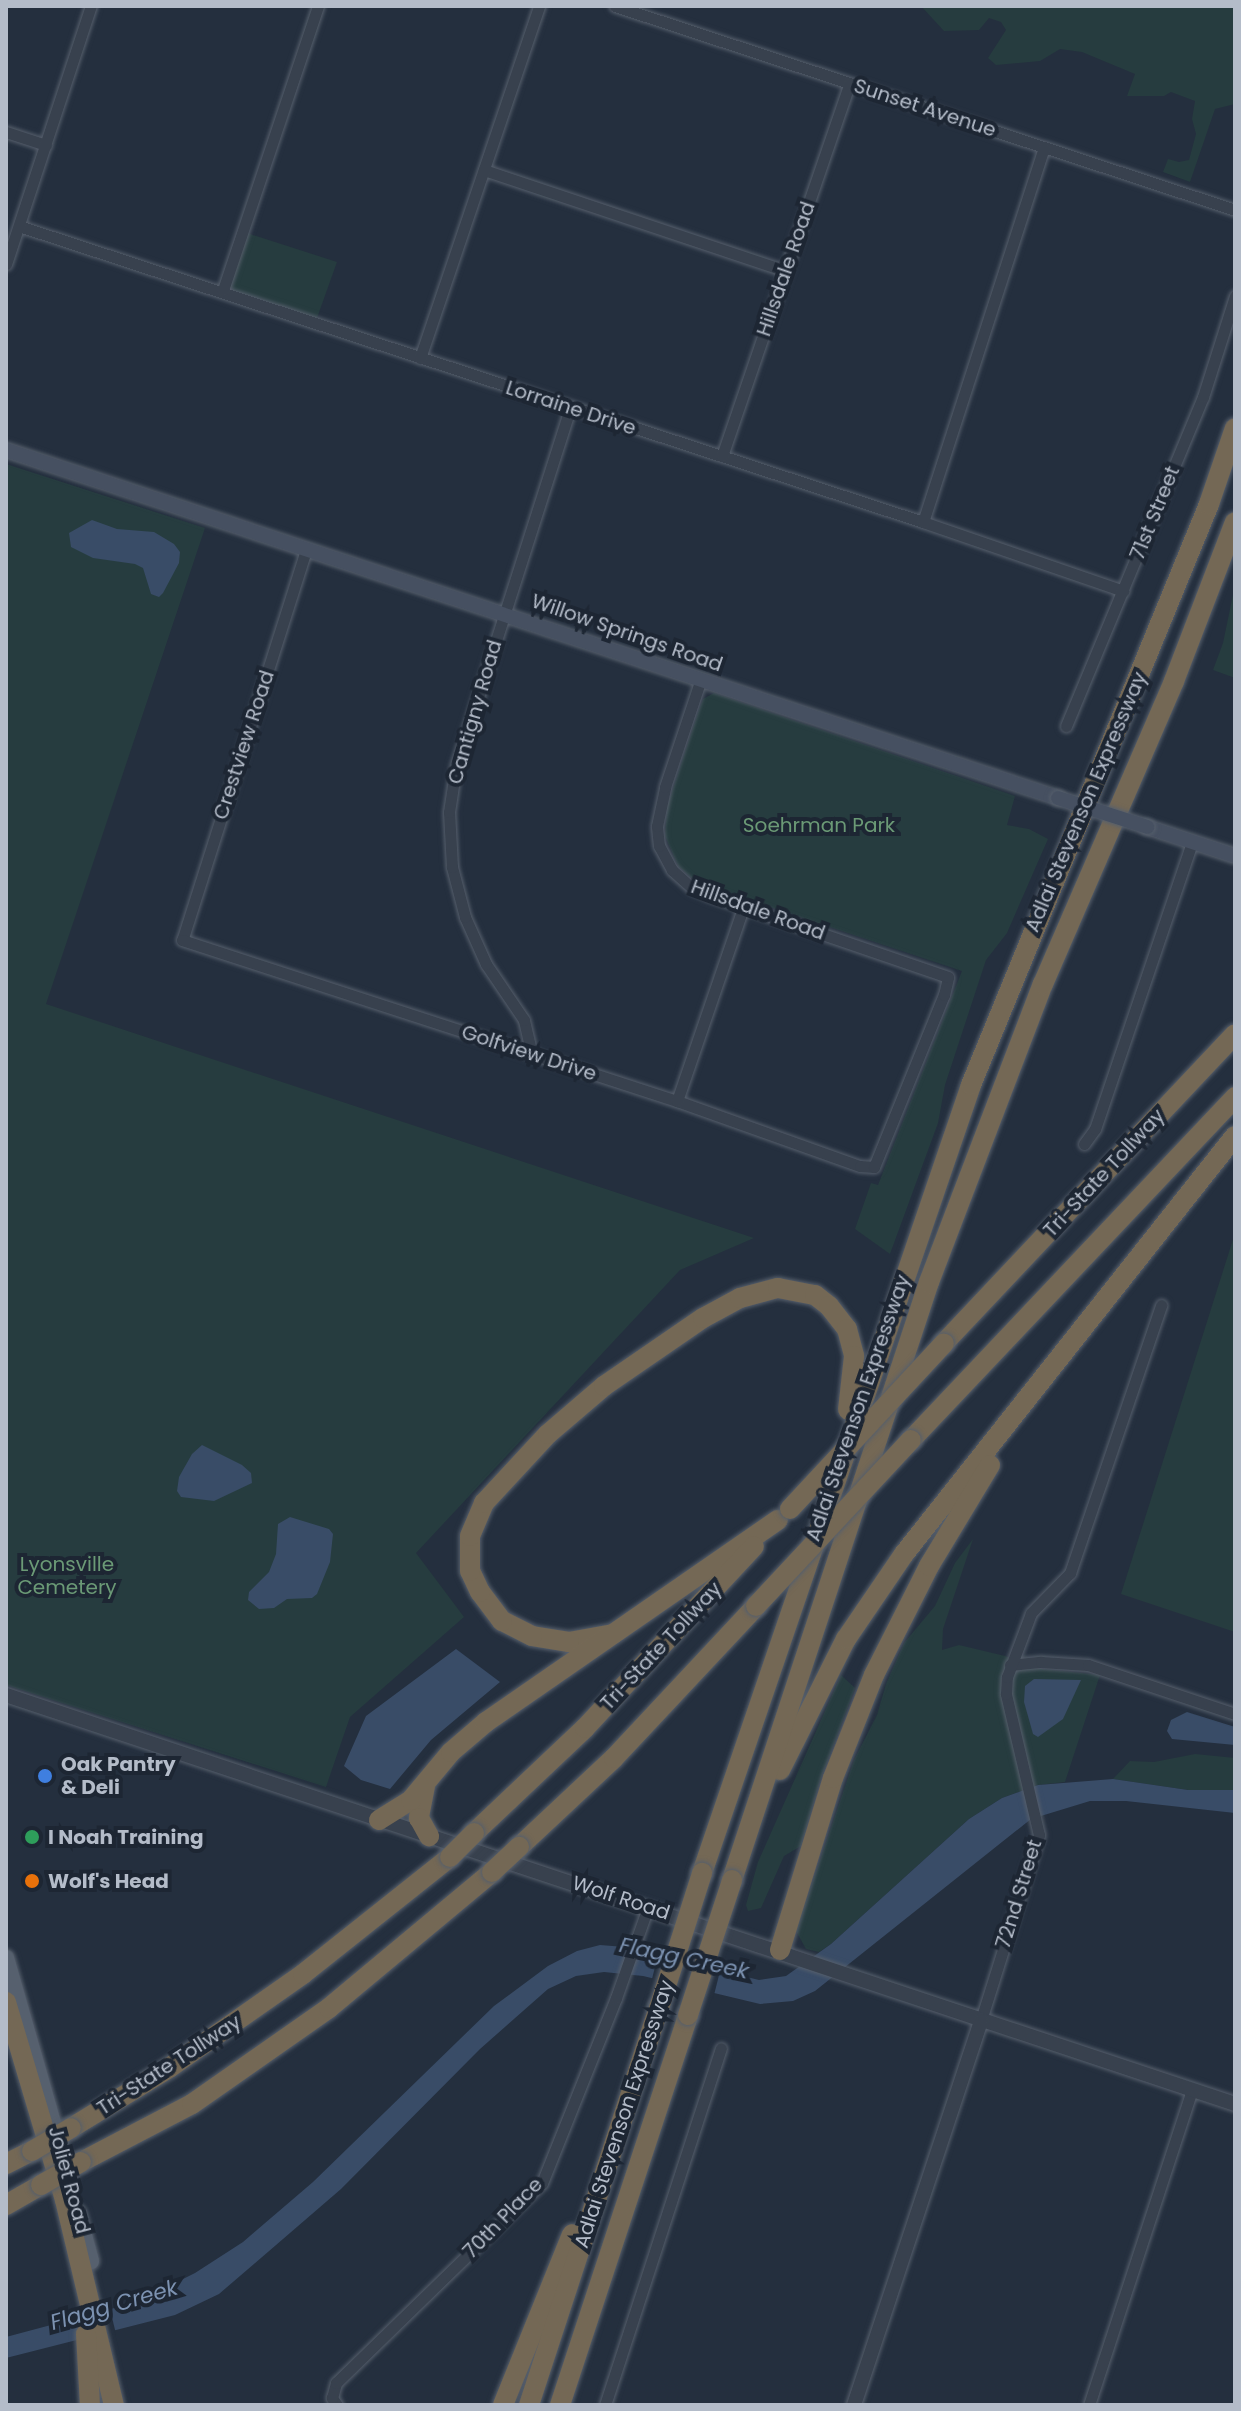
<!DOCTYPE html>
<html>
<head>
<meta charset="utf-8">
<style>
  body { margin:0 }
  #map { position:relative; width:1241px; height:2411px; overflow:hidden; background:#242f3e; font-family:Poppins,sans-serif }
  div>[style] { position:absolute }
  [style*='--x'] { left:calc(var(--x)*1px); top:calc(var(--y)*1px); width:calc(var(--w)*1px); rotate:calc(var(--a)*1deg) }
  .green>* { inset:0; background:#263c3f }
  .water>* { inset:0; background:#394c67 }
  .pier>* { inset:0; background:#242f3e; transform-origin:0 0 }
  .roads { filter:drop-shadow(0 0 2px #565f6c) drop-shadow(0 0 2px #565f6c) }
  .minor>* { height:11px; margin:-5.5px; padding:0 5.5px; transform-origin:5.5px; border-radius:5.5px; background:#38414e }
  .tertiary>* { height:14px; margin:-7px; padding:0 7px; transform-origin:7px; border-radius:7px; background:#38414e }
  .secondary>* { height:14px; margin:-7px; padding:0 7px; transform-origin:7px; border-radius:7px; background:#465061 }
  .primary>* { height:16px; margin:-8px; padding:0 8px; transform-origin:8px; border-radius:8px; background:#56606e }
  .motorway>* { height:20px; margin:-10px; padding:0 10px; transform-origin:10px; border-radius:10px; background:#746855 }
  .bridges { filter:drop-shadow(0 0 2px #565f6c) drop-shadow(0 0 2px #565f6c) }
  .secondary-bridge>* { height:14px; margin:-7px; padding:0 7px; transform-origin:7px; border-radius:7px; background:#465061 }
  .motorway-bridge>* { height:20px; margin:-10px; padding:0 10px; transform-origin:10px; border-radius:10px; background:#746855 }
  .dots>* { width:22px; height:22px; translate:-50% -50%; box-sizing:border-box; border:4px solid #1d2633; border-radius:50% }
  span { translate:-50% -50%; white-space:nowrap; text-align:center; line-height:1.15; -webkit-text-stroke:8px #1d2633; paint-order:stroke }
  .street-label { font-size:20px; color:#b4bcc9 }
  .park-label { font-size:20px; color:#6b9a76 }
  .poi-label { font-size:20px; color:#b4bcc9; font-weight:700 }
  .left { translate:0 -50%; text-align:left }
  .water-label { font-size:22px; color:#7c92b1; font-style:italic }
  .frame { position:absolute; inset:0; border:8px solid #b4bcc9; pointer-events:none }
</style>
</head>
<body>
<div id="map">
  <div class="green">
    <div style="clip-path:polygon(921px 6px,1235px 6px,1235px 104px,1215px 109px,1190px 182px,1163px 172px,1168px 159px,1179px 162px,1189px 160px,1196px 134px,1192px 119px,1195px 101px,1171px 92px,1164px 96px,1127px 96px,1135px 74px,1082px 52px,1060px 49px,1040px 61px,996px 65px,988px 58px,1006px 30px,1001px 22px,989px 18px,979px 30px,944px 31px)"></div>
    <div style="clip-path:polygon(247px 233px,337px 262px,317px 318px,233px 290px,230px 285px)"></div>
    <div style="clip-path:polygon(6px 464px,205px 528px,46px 1004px,754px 1238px,680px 1270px,416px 1553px,464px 1617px,350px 1717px,326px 1787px,6px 1685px)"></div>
    <div style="clip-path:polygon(1235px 585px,1235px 678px,1213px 670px,1223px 643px)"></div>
    <div style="clip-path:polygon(714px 693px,1015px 796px,1007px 825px,1029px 829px,1048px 839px,1007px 933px,986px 960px,945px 1085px,938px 1123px,890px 1254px,855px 1229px,871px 1183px,878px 1185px,962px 971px,721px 891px,696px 882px,678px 866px,665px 836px,667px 807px,699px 709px,703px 699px)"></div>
    <div style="clip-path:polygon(1235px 1233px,1235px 1632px,1121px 1594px)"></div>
    <div style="clip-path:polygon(973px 1539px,943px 1629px,942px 1650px,959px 1645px,1005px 1656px,1033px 1668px,1100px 1675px,1065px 1782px,1038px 1785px,1002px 1798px,969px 1819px,831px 1944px,819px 1952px,806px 1949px,796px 1931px,854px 1760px,877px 1715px,886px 1684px,904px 1643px,935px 1606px,955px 1563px)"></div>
    <div style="clip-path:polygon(841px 1675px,855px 1688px,820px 1781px,801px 1846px,784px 1856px,761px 1908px,748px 1911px,746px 1905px,758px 1862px)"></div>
    <div style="clip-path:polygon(1195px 1754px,1235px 1758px,1235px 1790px,1188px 1790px,1113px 1779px,1130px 1761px,1154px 1762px)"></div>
  </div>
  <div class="water">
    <div style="clip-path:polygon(92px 520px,117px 529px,154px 532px,174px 544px,180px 552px,179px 563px,163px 593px,159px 597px,151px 594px,143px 568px,135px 564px,93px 558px,71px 547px,69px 533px)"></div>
    <div style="clip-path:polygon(202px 1445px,242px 1465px,251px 1473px,252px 1483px,214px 1501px,181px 1497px,177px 1491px,179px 1477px,192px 1454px)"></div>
    <div style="clip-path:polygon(290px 1517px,329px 1529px,333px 1534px,330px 1562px,317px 1594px,312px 1598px,287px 1599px,274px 1608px,259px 1609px,248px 1600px,249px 1592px,269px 1572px,276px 1554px,278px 1524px)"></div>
    <div style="clip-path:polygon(456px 1649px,500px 1682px,431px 1740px,390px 1789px,361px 1780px,344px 1766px,366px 1716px)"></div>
    <div style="clip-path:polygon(1034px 1679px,1081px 1680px,1063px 1719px,1038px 1737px,1033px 1734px,1024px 1702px,1025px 1686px)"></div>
    <div style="clip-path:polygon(1187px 1712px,1235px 1727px,1235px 1745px,1172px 1739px,1167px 1731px,1171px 1720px)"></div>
    <div style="clip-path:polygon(1113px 1779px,1188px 1790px,1235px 1790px,1235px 1813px,1126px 1801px,1090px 1801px,1031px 1819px,815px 1991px,793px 2001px,760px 2004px,643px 1976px,604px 1972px,576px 1976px,548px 1989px,480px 2049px,341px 2189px,219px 2294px,175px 2315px,6px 2358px,6px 2337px,137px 2302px,195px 2273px,243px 2242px,313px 2182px,494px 2006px,548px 1966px,577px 1951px,600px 1945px,625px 1947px,759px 1980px,786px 1976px,831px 1944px,969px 1819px,1002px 1798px,1038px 1785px)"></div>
  </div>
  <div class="pier">
    <div style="left:659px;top:1951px;width:64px;height:33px;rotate:14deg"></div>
    <div style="clip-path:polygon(109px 2305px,116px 2334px,81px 2343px,78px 2314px)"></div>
  </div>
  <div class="roads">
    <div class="minor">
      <div style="--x:615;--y:6;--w:653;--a:18.21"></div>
      <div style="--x:6;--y:132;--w:42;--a:18"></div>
      <div style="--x:484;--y:170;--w:317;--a:18.5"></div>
      <div style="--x:19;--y:226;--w:951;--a:18.13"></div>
      <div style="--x:923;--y:522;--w:212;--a:19"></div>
      <div style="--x:6;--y:264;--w:272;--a:-71.8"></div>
      <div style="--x:223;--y:290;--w:299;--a:-71.5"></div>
      <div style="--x:420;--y:358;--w:372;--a:-71.3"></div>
      <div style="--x:722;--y:456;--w:394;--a:-71.1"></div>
      <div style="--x:923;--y:522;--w:393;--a:-72.1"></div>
      <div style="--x:306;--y:550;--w:409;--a:107.6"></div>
      <div style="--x:182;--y:940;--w:521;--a:18.02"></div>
      <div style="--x:677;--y:1101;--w:194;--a:19.6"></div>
      <div style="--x:860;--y:1166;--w:14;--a:4"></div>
      <div style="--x:874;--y:1167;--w:186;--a:-67.9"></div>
      <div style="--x:944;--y:995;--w:18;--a:-77"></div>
      <div style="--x:948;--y:977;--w:253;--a:-161.1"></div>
      <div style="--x:709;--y:895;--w:18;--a:-158"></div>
      <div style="--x:692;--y:888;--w:27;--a:-138"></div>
      <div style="--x:672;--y:870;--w:27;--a:-118"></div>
      <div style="--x:659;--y:846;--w:20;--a:-96"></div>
      <div style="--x:657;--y:826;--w:40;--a:-78"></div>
      <div style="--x:665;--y:787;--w:114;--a:-71.6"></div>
      <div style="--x:1066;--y:726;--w:356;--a:-67.4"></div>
      <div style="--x:1203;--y:397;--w:106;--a:-72.4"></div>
      <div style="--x:532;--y:1055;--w:36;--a:-103"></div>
      <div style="--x:524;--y:1020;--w:68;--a:-124.2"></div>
      <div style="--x:486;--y:964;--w:51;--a:-114.1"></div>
      <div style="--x:465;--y:917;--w:52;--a:-104.6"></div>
      <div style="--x:452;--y:867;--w:55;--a:-93.1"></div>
      <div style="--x:449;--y:812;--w:47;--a:-81.3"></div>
      <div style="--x:456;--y:766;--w:375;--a:-72.3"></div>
      <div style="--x:677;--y:1101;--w:204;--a:-71.1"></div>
      <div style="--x:1084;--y:1144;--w:19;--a:-54"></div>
      <div style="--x:1095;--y:1129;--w:303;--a:-71.3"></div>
      <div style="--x:1010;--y:1665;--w:31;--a:-6"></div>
      <div style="--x:1041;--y:1662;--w:47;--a:3.7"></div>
      <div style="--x:1088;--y:1665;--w:155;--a:18.4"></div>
      <div style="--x:981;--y:2020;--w:194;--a:-72.6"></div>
      <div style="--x:1039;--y:1835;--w:145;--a:-103.2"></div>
      <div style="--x:1006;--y:1694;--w:17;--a:-87"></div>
      <div style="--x:1007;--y:1677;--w:68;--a:-69.4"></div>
      <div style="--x:1031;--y:1613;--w:56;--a:-45.7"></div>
      <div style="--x:1070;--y:1573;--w:283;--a:-71.2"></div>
      <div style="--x:337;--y:2405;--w:9;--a:-126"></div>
      <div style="--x:332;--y:2398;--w:16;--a:-75"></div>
      <div style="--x:336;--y:2383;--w:287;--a:-44.2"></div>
      <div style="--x:542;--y:2183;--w:199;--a:-68.2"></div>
      <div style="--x:616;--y:1998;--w:96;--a:-70.6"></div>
      <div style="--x:605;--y:2405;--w:375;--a:-72"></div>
      <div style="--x:1089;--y:2405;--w:331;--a:-71.9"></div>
    </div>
    <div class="tertiary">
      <div style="--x:6;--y:1695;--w:1295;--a:18.41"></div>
      <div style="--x:854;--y:2405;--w:405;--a:-71.7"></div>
    </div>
    <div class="secondary">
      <div style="--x:6;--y:450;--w:1108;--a:18.3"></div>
      <div style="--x:1147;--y:827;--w:93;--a:18.2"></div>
    </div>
    <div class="primary">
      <div style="--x:6;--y:1958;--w:230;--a:74.1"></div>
      <div style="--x:78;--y:2213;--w:50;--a:74.8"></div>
    </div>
    <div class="motorway">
      <div style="--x:944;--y:1343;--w:424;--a:-46.7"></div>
      <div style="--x:911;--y:1440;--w:472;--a:-46.6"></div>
      <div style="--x:613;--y:1634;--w:45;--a:169.7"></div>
      <div style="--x:569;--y:1642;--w:37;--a:-171"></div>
      <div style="--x:532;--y:1636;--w:34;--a:-153"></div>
      <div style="--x:502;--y:1621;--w:36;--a:-127"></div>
      <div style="--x:480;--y:1592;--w:23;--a:-115"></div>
      <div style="--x:470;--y:1571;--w:35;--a:-90"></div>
      <div style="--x:470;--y:1536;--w:36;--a:-67"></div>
      <div style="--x:484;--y:1503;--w:94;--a:-47.2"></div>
      <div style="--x:548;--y:1434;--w:74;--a:-40.6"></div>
      <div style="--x:604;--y:1386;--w:120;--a:-34.5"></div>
      <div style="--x:703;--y:1318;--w:42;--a:-28.4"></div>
      <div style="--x:740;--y:1298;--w:39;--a:-15"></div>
      <div style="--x:778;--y:1288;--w:38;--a:11"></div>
      <div style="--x:815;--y:1295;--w:18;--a:38"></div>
      <div style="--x:829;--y:1306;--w:29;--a:52"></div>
      <div style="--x:847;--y:1329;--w:28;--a:75"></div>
      <div style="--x:854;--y:1356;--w:54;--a:96.3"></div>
      <div style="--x:780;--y:1770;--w:147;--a:-63.3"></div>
      <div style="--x:846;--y:1639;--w:103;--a:-55.7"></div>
      <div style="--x:904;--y:1554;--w:533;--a:-51.63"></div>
      <div style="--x:425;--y:1786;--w:33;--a:101"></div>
      <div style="--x:419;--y:1818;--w:21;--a:61"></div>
      <div style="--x:379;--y:1820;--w:38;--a:-32"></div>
      <div style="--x:411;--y:1800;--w:62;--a:-50.2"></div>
      <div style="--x:451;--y:1752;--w:46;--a:-40.6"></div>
      <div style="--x:486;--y:1722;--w:355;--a:-34.7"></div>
      <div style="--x:474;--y:1833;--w:153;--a:-43.4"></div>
      <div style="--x:585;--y:1728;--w:248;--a:-47.1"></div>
      <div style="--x:519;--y:1847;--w:130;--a:-43.1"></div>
      <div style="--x:614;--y:1758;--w:208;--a:-46.9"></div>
      <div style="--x:702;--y:1873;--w:833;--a:-71.15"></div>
      <div style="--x:971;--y:1085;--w:628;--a:-67.72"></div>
      <div style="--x:1209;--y:504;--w:80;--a:-71.1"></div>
      <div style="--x:732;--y:1880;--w:630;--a:-71.77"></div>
      <div style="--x:929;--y:1282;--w:319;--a:-69.1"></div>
      <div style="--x:1043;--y:984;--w:330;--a:-66.6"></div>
      <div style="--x:1174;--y:681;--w:170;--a:-69"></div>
      <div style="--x:780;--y:1950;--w:180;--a:-72.9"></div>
      <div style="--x:833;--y:1778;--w:111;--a:-68.3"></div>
      <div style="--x:874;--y:1675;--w:122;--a:-63.2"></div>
      <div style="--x:929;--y:1566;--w:118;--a:-58.9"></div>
      <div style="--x:6;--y:2002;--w:207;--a:73.4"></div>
      <div style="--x:65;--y:2200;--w:211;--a:76.6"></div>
      <div style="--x:71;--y:2128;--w:115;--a:-31.5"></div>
      <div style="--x:169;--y:2068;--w:164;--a:-35"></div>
      <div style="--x:303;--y:1974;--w:188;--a:-38.5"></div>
      <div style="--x:81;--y:2162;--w:125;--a:-27.6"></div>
      <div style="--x:192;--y:2104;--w:167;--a:-35"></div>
      <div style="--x:329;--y:2008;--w:212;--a:-39.8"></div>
      <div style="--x:6;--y:2164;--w:29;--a:-27"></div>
      <div style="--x:6;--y:2205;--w:40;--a:-29.7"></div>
      <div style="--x:86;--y:2334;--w:71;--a:86.8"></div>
      <div style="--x:503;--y:2405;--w:184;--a:-68"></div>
      <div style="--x:529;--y:2405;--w:418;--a:-71.9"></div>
      <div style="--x:560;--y:2405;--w:410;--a:-71.8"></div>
    </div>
  </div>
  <div class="bridges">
    <div class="secondary-bridge">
      <div style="--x:1058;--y:798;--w:94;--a:18"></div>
    </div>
    <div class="motorway-bridge">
      <div style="--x:790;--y:1509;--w:226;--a:-47.1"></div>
      <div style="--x:756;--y:1606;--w:227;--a:-47"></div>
      <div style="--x:450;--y:1857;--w:34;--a:-45"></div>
      <div style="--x:492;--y:1872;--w:37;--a:-43"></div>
      <div style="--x:659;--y:2008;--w:142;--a:-72.3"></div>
      <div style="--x:688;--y:2015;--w:142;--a:-71.9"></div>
      <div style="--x:32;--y:2151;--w:45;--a:-30.5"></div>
      <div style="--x:41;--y:2185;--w:46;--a:-29.9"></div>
    </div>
  </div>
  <div class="dots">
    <div style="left:45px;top:1776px;background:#3f7fe0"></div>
    <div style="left:32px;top:1837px;background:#2e9e5b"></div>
    <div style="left:32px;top:1881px;background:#e8710a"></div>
  </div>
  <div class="street-label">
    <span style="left:925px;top:108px;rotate:18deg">Sunset Avenue</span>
    <span style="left:786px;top:269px;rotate:-71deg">Hillsdale Road</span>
    <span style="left:571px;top:408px;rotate:18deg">Lorraine Drive</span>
    <span style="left:1155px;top:513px;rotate:-68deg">71st Street</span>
    <span style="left:627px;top:633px;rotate:19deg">Willow Springs Road</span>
    <span style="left:475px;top:712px;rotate:-74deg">Cantigny Road</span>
    <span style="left:244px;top:745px;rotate:-72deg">Crestview Road</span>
    <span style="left:1086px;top:802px;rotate:-67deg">Adlai Stevenson Expressway</span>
    <span style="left:758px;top:910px;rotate:20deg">Hillsdale Road</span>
    <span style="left:529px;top:1053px;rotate:18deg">Golfview Drive</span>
    <span style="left:1104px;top:1173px;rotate:-47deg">Tri-State Tollway</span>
    <span style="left:858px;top:1408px;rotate:-71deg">Adlai Stevenson Expressway</span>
    <span style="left:661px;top:1646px;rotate:-47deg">Tri-State Tollway</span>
    <span style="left:1019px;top:1894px;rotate:-73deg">72nd Street</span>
    <span style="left:621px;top:1898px;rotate:18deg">Wolf Road</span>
    <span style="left:169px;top:2065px;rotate:-33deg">Tri-State Tollway</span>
    <span style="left:624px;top:2114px;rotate:-72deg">Adlai Stevenson Expressway</span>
    <span style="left:69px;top:2180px;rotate:75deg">Joliet Road</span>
    <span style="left:503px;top:2218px;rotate:-46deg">70th Place</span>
  </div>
  <div class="park-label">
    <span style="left:819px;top:825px">Soehrman Park</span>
    <span style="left:67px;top:1576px">Lyonsville<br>Cemetery</span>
  </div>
  <div class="poi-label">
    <span class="left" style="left:61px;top:1776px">Oak Pantry<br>&amp; Deli</span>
    <span class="left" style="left:48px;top:1837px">I Noah Training</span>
    <span class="left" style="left:48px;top:1881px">Wolf's Head</span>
  </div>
  <div class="water-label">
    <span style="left:684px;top:1958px;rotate:12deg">Flagg Creek</span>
    <span style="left:114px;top:2305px;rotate:-16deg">Flagg Creek</span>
  </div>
  <div class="frame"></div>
</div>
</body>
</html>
